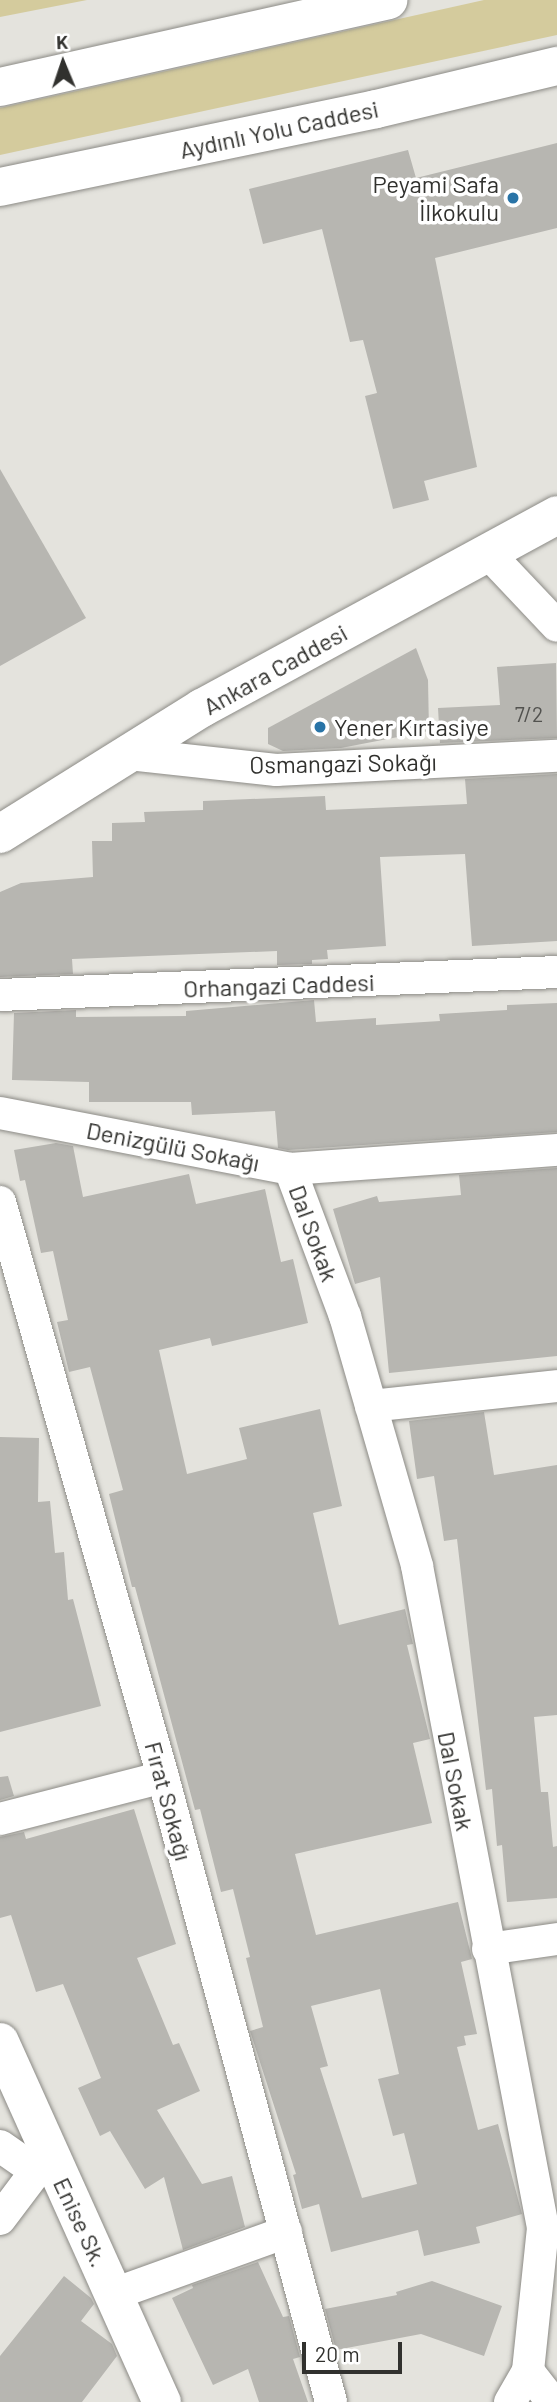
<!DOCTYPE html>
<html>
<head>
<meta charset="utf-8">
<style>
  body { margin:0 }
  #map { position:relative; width:557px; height:2402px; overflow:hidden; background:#e4e3dd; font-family:Barlow,sans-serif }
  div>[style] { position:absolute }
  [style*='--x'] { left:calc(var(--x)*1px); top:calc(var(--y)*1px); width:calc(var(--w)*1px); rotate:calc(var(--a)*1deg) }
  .green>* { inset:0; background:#d4cb9d }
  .building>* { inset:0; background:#b7b6b1 }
  .roads { filter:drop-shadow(0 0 2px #8c8b86) drop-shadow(0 0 2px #8c8b86) }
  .minor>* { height:32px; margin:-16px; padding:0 16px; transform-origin:16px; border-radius:16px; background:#fff }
  .tertiary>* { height:38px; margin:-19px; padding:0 19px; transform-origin:19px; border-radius:19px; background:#fff }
  .primary>* { height:38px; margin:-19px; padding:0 19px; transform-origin:19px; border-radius:19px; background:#fff }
  .dots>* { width:19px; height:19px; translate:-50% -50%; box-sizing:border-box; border:4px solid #fff; border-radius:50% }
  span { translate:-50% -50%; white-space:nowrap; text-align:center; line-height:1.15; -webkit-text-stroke:7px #fff; paint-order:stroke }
  .number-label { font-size:21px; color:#52524f }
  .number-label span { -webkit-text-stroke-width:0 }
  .street-label { font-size:24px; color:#31312e }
  .poi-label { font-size:24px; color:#31312e }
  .right { translate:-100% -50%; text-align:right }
  .left { translate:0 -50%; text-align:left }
  .north { position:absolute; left:28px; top:28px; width:70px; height:70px; -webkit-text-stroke:5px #fff; paint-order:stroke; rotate:358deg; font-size:19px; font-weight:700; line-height:28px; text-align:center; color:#31312e }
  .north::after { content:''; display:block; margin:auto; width:24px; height:32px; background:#31312e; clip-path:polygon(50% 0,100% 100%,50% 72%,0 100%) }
  .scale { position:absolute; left:302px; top:2342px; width:100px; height:32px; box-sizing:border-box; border:4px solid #31312e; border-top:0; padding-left:9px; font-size:21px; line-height:24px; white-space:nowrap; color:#31312e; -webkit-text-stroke:5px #fff; paint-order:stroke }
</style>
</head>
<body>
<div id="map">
  <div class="green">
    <div style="clip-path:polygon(0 0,87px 0,0 17px)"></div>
    <div style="clip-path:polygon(484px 0,557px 0,557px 35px,0 155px,0 108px)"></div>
  </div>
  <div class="building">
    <div style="clip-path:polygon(557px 143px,557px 228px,435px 258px,477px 467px,424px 481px,429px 500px,393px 509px,365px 396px,377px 393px,363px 340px,350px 342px,322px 229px,263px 244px,249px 189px,408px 150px,416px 178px)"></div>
    <div style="clip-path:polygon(0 469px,86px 618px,0 666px)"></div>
    <div style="clip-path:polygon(416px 648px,428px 680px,429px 731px,341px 748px,283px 751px,268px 744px,268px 728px)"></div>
    <div style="clip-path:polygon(556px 663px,557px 738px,440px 743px,438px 708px,500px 705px,497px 667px)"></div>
    <div style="clip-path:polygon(557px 774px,557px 941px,472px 946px,465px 854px,380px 857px,386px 946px,327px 950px,328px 959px,312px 960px,312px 964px,277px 965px,277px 951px,72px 959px,73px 974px,0 977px,0 892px,21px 883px,93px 877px,92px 841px,112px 841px,112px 823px,145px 822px,144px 812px,203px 810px,203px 801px,325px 796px,326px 810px,467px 804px,465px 779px)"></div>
    <div style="clip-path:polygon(314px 1000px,316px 1022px,376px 1018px,376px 1025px,440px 1021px,439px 1014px,507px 1010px,507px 1005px,557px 1003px,557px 1132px,288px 1150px,278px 1148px,275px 1111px,192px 1115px,191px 1102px,89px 1102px,89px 1082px,12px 1080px,14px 1013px,76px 1010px,76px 1017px,186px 1016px,186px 1011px)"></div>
    <div style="clip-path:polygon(evenodd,56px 1143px,73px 1146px,83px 1197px,189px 1174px,196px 1204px,265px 1189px,281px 1262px,293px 1259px,308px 1323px,212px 1346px,210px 1338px,159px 1350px,187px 1474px,247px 1459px,239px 1428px,320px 1409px,342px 1506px,313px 1513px,339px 1625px,405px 1609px,413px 1644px,407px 1645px,430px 1739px,413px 1743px,432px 1823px,295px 1854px,316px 1935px,458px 1902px,472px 1959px,461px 1962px,477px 2034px,464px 2036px,466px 2045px,457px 2047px,478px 2130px,498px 2124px,522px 2214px,476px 2227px,480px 2243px,424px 2256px,418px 2230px,331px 2252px,319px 2204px,302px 2209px,293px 2175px,296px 2174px,250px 2031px,263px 2027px,246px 1958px,250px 1957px,233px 1889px,221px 1892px,200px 1809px,195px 1810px,135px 1587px,132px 1587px,109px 1494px,123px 1490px,90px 1367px,69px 1372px,57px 1322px,68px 1320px,53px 1251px,41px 1253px,25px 1180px,20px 1181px,14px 1150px,56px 1143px,380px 1989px,399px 2074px,378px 2079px,393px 2136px,404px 2133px,417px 2184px,362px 2198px,320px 2068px,328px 2066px,311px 2006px,380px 1989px)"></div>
    <div style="clip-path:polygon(557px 1168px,557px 1356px,389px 1373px,380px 1277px,355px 1284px,333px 1209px,377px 1196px,379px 1202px,461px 1195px,459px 1175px)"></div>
    <div style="clip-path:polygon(484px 1412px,494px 1475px,557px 1465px,557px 1715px,534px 1717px,541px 1792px,548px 1792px,553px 1847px,557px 1846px,557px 1898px,507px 1902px,502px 1845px,497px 1846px,492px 1789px,486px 1790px,457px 1539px,444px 1541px,434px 1476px,417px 1479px,409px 1421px)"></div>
    <div style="clip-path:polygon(0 1437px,39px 1438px,38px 1502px,50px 1501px,55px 1553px,64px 1552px,68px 1600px,73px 1599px,101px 1706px,0 1732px)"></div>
    <div style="clip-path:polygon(8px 1776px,14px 1796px,0 1800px,0 1777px)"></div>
    <div style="clip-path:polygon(134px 1809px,176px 1944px,137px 1958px,173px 2045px,179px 2043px,200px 2091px,157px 2110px,202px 2184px,232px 2176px,245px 2227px,183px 2250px,164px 2177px,145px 2189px,110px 2131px,100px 2136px,78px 2088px,101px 2078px,63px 1984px,36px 1992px,11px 1915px,0 1918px,0 1837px,24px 1832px,26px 1839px)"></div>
    <div style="clip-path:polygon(258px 2262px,283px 2317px,289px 2316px,300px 2357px,293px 2359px,308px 2402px,259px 2402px,248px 2369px,213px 2385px,172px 2298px,193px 2288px,192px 2285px)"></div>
    <div style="clip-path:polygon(64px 2276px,91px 2298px,94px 2304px,81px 2321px,112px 2344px,117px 2356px,82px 2402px,0 2402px,0 2356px)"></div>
    <div style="clip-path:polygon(432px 2281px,502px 2306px,484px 2356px,421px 2334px,336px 2350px,325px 2309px,397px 2295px,396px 2292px)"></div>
  </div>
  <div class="roads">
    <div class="minor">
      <div style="--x:488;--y:553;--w:100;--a:46.6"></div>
      <div style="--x:129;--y:754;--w:148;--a:6.2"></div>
      <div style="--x:276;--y:770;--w:281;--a:-2.9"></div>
      <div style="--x:0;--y:995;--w:557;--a:-2.36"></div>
      <div style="--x:0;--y:1113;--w:295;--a:10.9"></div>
      <div style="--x:290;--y:1169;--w:268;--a:-4.1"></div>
      <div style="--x:290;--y:1169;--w:157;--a:69.5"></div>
      <div style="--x:345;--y:1316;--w:260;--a:73.9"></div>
      <div style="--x:417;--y:1566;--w:674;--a:79.22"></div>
      <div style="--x:543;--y:2228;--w:144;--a:96"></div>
      <div style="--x:528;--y:2371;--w:36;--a:120"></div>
      <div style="--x:0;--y:1202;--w:598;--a:74.17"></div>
      <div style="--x:163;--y:1777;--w:647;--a:74.95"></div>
      <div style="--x:371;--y:1406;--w:187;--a:-6.1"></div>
      <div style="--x:0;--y:1819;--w:168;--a:-14.4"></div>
      <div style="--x:488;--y:1949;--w:70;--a:-8.2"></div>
      <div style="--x:0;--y:2146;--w:44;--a:34.8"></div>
      <div style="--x:0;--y:2219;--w:60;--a:-53.1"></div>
      <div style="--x:36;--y:2171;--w:19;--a:-21"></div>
      <div style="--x:114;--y:2294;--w:183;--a:-19.8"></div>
      <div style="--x:528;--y:2371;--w:39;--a:52"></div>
    </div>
    <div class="tertiary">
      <div style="--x:0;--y:834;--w:238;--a:-32"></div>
      <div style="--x:202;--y:708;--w:404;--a:-28.5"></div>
      <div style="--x:0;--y:2042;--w:395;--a:65.8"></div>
    </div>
    <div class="primary">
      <div style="--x:0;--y:87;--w:398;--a:-12.6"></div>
      <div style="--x:0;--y:187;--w:384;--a:-11.7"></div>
      <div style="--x:376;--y:109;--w:186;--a:-13.4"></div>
    </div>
  </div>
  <div class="dots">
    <div style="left:513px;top:198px;background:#2974a7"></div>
    <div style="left:320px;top:727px;background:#2974a7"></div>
  </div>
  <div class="number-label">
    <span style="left:529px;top:714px">7/2</span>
  </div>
  <div class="street-label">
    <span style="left:279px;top:129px;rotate:-12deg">Aydınlı Yolu Caddesi</span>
    <span style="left:275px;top:669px;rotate:-29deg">Ankara Caddesi</span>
    <span style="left:343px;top:763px;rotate:-1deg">Osmangazi Sokağı</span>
    <span style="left:279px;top:985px;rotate:-2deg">Orhangazi Caddesi</span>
    <span style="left:173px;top:1146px;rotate:11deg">Denizgülü Sokağı</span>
    <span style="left:314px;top:1233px;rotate:70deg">Dal Sokak</span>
    <span style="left:456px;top:1781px;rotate:79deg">Dal Sokak</span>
    <span style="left:169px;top:1801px;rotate:75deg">Fırat Sokağı</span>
    <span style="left:81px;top:2222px;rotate:65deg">Enise Sk.</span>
  </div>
  <div class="poi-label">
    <span class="right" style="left:499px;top:198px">Peyami Safa<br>İlkokulu</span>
    <span class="left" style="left:334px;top:727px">Yener Kırtasiye</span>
  </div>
  <div class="north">K</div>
  <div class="scale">20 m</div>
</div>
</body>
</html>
